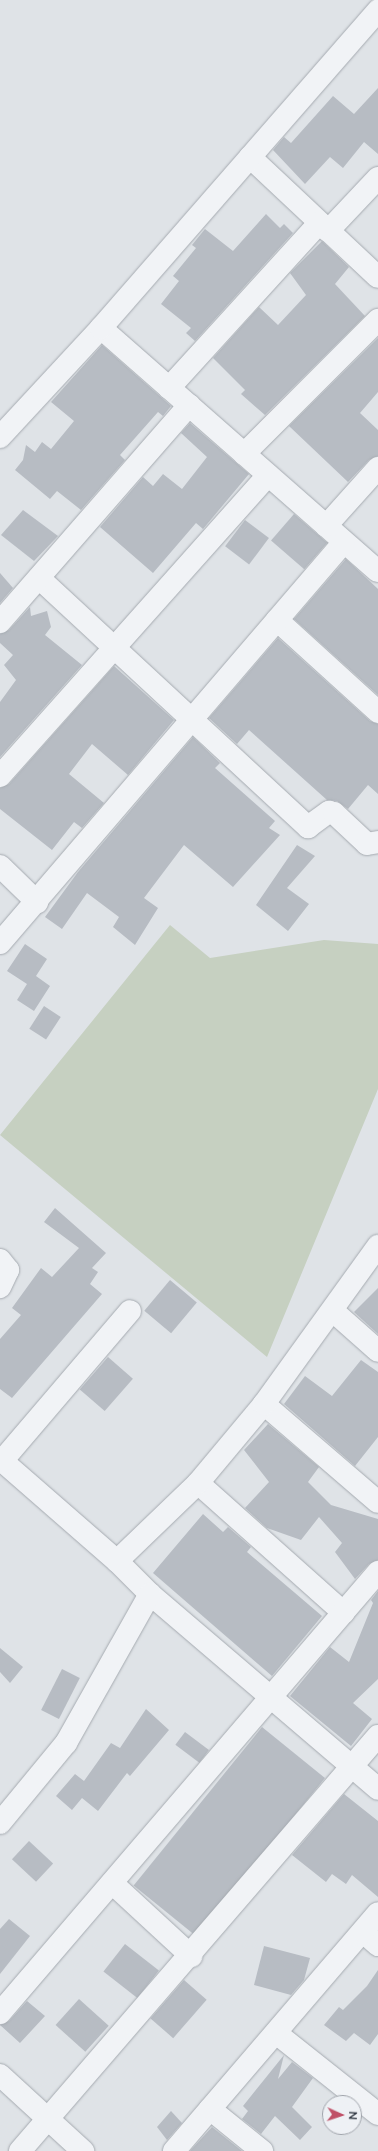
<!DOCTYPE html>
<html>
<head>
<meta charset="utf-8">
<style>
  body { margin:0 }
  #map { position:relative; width:378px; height:2151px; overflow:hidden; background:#dfe3e7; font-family:Lato,sans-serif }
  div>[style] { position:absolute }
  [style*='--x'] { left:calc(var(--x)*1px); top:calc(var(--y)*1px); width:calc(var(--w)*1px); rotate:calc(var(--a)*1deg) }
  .green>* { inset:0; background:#c6d0c1 }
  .building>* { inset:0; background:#b7bcc3; transform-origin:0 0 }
  .roads { filter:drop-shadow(0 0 1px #a5aab0) drop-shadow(0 0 1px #a5aab0) }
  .minor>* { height:22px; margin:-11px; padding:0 11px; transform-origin:11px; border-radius:11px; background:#f1f3f6 }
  span { translate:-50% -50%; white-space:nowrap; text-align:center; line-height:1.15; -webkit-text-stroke:3px #eef1f5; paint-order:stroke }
  .north { position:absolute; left:322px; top:2095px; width:40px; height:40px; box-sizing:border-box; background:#eef1f5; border:1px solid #a0a4ab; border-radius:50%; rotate:93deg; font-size:11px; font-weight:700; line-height:16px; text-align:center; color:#2a313c }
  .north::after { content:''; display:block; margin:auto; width:14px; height:18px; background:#c05067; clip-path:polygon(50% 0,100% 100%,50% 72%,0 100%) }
</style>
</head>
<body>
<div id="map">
  <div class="green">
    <div style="clip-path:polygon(170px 925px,210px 958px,324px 940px,378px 944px,378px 1089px,267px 1357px,0 1135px)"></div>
  </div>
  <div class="building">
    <div style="clip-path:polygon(378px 88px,378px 154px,364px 142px,343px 168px,330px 157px,305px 184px,273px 150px,284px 137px,291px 143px,333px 96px,354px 114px)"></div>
    <div style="clip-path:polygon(266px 214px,280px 228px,284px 224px,293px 233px,195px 341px,186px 333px,191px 328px,161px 304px,179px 281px,173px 276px,196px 248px,192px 245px,205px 229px,233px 251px)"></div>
    <div style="clip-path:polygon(322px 241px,349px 267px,335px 284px,365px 316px,265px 415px,241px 394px,245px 390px,213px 358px,259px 307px,278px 325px,306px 295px,290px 273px)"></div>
    <div style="clip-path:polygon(378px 338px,378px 392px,360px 413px,378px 430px,378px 456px,369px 460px,348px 482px,289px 426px)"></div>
    <div style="clip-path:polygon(102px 345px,171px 406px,163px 416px,158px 412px,120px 455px,125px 460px,81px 510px,57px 491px,50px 499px,15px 470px,23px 460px,26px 445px,35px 452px,42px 442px,51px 449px,74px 421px,51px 402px)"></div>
    <div style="clip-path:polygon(190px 423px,249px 474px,203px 529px,196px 523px,153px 573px,100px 527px,143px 477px,153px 486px,163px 474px,182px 489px,207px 457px,181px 433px)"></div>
    <div style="clip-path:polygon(23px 510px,58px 536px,34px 561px,1px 535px)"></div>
    <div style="left:294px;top:514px;width:44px;height:35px;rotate:41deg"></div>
    <div style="left:245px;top:520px;width:30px;height:33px;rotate:37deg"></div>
    <div style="clip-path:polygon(346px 559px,378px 589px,378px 695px,294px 619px)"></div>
    <div style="clip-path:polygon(0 573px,13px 588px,0 603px)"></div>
    <div style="clip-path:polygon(30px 607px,31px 616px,47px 611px,51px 627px,45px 635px,82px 665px,0 757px,0 702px,16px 680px,4px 665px,13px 655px,0 643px,0 634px,9px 630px)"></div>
    <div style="clip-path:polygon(278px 638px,370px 721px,378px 724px,378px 794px,368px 785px,348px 809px,337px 801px,327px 800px,249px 730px,237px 744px,209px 718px)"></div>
    <div style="clip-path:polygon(114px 666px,174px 720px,128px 775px,92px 744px,69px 774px,104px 803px,82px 828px,74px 822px,52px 850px,0 809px,0 788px,9px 784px)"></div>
    <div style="clip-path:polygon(193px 737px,220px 763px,215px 768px,275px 821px,269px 828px,280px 835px,233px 887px,184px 845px,144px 898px,158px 908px,135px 945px,113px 927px,119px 917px,87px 893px,62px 929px,45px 917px,78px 872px)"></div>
    <div style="clip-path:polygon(297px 845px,315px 856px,287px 888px,309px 904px,288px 931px,256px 905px)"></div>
    <div style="clip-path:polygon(25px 944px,47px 959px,36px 976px,50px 986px,34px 1011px,17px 1000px,27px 984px,7px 971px)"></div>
    <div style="left:44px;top:1006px;width:20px;height:27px;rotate:33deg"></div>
    <div style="clip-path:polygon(55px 1208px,106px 1253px,92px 1268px,98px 1272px,90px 1284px,102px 1294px,12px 1398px,0 1389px,0 1339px,21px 1315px,12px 1308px,41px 1268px,52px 1277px,79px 1248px,44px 1222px)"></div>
    <div style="left:170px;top:1280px;width:35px;height:40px;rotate:40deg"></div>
    <div style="clip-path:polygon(378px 1288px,378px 1334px,354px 1312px)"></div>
    <div style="left:108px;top:1357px;width:33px;height:43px;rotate:41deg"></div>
    <div style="clip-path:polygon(361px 1360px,378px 1372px,378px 1437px,355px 1466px,284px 1404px,305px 1376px,332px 1396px)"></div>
    <div style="clip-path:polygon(268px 1424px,319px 1467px,308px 1482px,331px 1505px,378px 1519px,378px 1560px,369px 1564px,355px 1579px,335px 1552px,342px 1543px,319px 1517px,301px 1540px,267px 1528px,245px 1508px,269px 1482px,244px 1450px)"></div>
    <div style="clip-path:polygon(203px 1514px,223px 1532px,228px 1527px,251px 1547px,247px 1552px,322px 1616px,272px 1676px,153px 1573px)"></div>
    <div style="clip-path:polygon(378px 1591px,378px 1679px,353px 1703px,372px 1719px,351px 1746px,290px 1696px,330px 1647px,349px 1662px,373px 1603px,371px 1600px)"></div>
    <div style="clip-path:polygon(0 1648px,23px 1667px,10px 1683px,0 1672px)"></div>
    <div style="left:62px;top:1669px;width:20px;height:46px;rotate:27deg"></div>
    <div style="clip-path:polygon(146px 1709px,169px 1730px,130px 1776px,127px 1773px,98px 1811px,82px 1798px,72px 1810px,56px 1796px,75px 1774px,84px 1781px,111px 1743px,120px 1748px)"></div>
    <div style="left:262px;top:1727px;width:81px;height:204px;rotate:39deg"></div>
    <div style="left:185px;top:1732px;width:30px;height:16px;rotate:37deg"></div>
    <div style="clip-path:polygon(344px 1794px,378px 1821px,378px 1897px,352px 1875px,346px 1884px,332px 1874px,326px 1882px,292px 1855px)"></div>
    <div style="left:29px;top:1841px;width:33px;height:25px;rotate:43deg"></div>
    <div style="clip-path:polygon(9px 1919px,30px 1936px,0 1974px,0 1929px)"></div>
    <div style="left:125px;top:1944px;width:43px;height:35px;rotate:38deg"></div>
    <div style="clip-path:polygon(264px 1946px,310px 1958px,304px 1980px,291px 1995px,254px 1985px)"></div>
    <div style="clip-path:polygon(378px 1970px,378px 2034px,370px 2045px,354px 2033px,346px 2041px,324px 2025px,339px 2007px,343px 2010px,367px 1986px)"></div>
    <div style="left:184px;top:1980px;width:30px;height:51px;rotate:41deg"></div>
    <div style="left:79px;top:1999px;width:40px;height:35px;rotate:42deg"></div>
    <div style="clip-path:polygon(27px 2001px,45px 2016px,20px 2043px,0 2025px,9px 2021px)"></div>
    <div style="clip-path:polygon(284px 2055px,278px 2079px,292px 2062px,313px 2078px,292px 2107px,312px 2127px,300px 2140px,275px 2116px,261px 2134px,242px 2119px,248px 2111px,243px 2106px)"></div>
    <div style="clip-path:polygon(171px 2111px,182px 2123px,167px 2140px,157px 2127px)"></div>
    <div style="clip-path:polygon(212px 2127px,242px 2151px,190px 2151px)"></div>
  </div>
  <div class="roads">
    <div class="minor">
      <div style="--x:250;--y:157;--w:175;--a:43.2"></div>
      <div style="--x:328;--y:231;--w:73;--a:-46.7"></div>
      <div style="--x:101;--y:328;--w:368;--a:41.3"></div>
      <div style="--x:169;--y:388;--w:223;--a:-47.7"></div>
      <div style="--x:0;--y:437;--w:149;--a:-47.2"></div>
      <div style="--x:101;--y:328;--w:422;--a:-48.9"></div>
      <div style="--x:244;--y:454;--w:190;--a:-45"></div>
      <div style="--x:326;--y:526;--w:78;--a:-48.1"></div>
      <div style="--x:39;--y:578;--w:367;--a:42.8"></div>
      <div style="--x:308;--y:827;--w:26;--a:-36"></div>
      <div style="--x:329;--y:812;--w:5;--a:11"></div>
      <div style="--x:334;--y:813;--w:45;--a:43.2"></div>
      <div style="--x:367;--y:844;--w:11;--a:-10"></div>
      <div style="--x:277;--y:620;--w:137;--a:42.3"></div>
      <div style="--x:0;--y:622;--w:288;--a:-48.9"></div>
      <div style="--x:0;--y:776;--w:403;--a:-48.3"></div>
      <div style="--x:0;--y:866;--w:52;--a:44.2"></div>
      <div style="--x:0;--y:943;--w:528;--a:-49.38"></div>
      <div style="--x:0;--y:1260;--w:13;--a:51"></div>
      <div style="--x:8;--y:1270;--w:19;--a:115"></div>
      <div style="--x:333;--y:1311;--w:60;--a:41.6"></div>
      <div style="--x:264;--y:1404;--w:150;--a:40.7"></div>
      <div style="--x:0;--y:1459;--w:155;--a:41.1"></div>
      <div style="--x:117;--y:1561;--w:47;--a:45"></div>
      <div style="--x:150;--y:1594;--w:300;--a:40.5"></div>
      <div style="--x:2;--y:1461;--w:197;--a:-49.5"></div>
      <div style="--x:198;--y:1483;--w:195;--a:41.7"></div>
      <div style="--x:117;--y:1561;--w:112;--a:-43.9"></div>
      <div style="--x:198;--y:1483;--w:103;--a:-50.1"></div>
      <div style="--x:264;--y:1404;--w:195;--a:-54.2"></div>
      <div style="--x:0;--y:1823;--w:104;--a:-50.5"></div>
      <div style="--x:66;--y:1743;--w:171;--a:-60.6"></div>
      <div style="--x:112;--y:1883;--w:108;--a:42.7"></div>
      <div style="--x:363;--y:1932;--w:20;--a:41"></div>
      <div style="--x:0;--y:2013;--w:581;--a:-49.4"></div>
      <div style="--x:276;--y:2033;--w:130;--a:38.5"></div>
      <div style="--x:0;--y:2075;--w:113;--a:42.5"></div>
      <div style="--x:210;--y:2109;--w:67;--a:38.9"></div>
      <div style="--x:20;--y:2151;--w:548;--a:-49.22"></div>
      <div style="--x:174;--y:2151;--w:313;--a:-49.4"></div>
    </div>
  </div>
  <div class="north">N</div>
</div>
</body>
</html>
